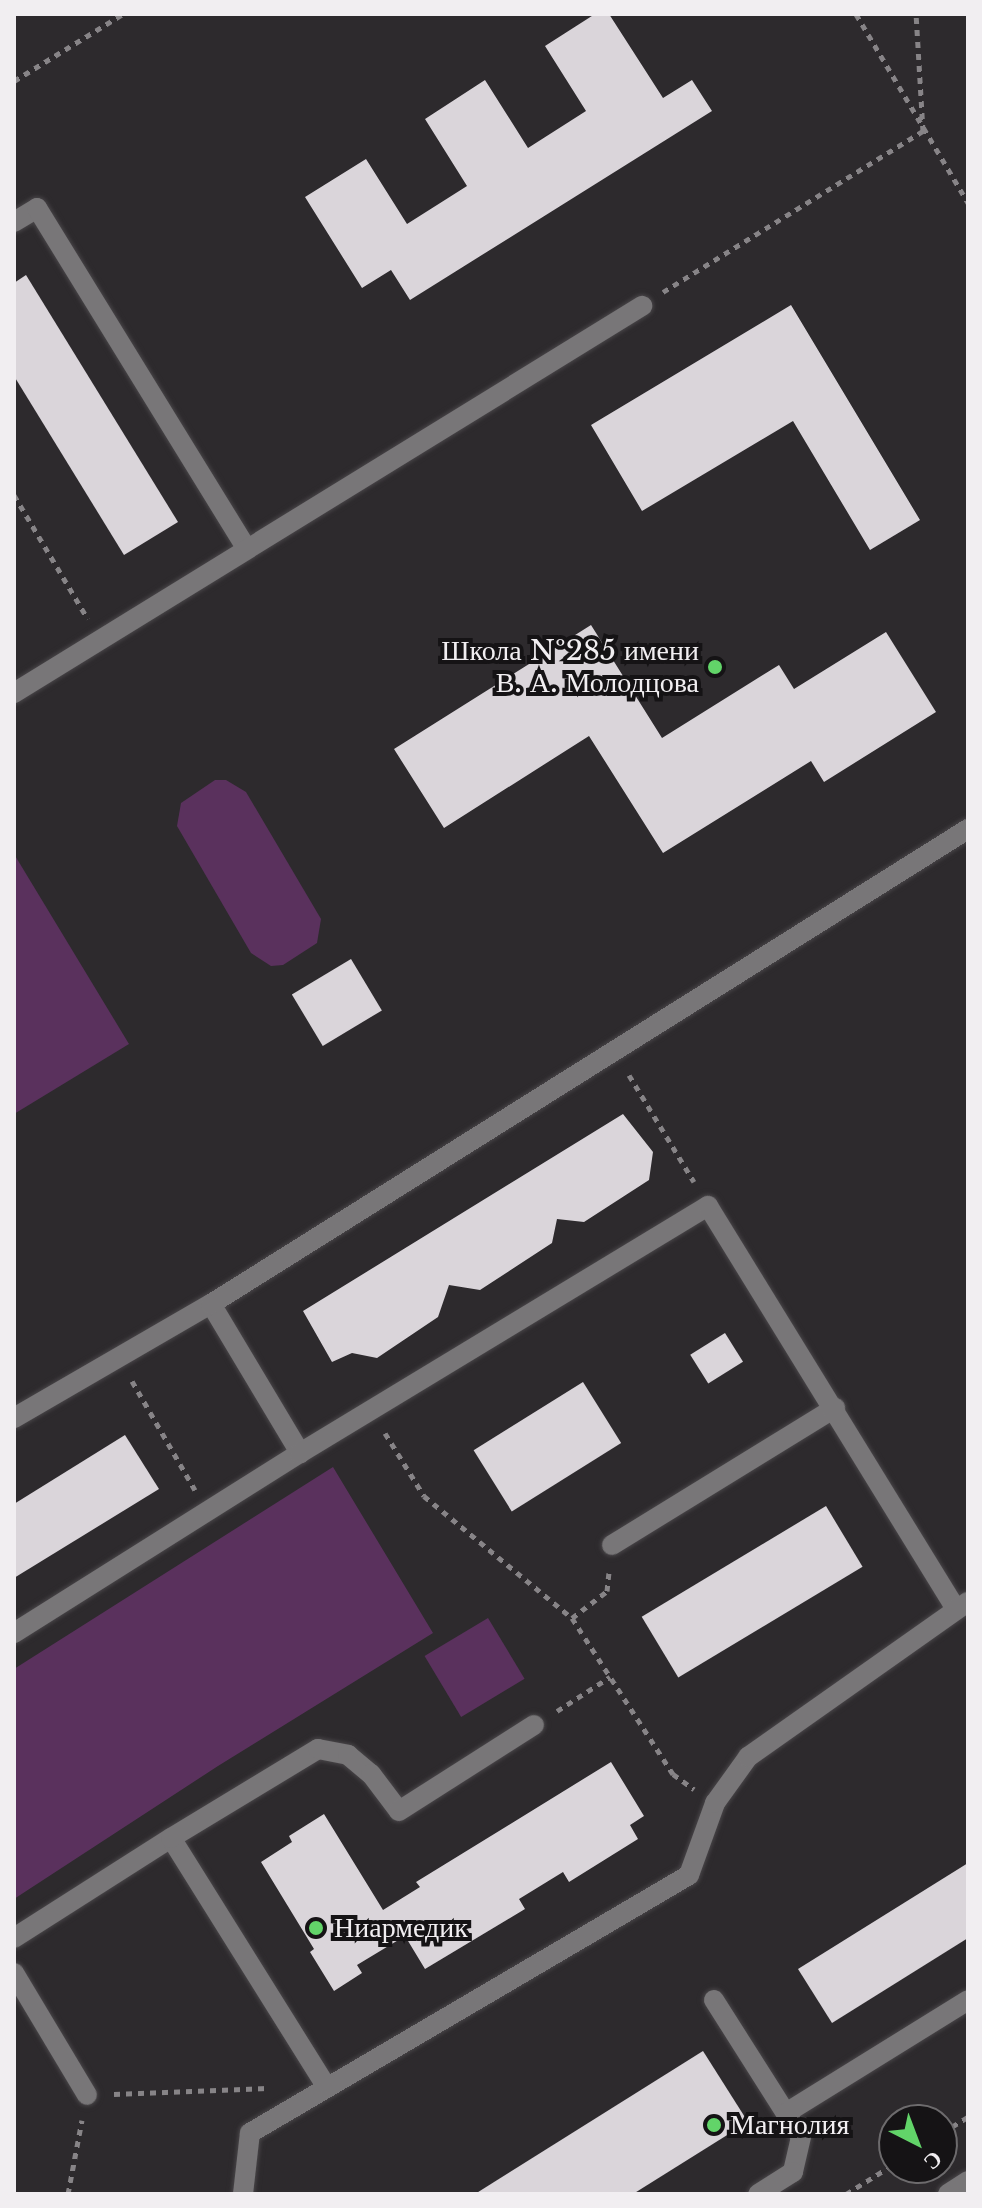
<!DOCTYPE html>
<html>
<head>
<meta charset="utf-8">
<style>
  body { margin:0 }
  #map { position:relative; width:982px; height:2208px; overflow:hidden; background:#2d2a2d; font-family:"Libre Baskerville",serif }
  div>[style] { position:absolute }
  [style*='--x'] { left:calc(var(--x)*1px); top:calc(var(--y)*1px); width:calc(var(--w)*1px); rotate:calc(var(--a)*1deg) }
  .green>* { inset:0; background:#5a315d; transform-origin:0 0 }
  .building>* { inset:0; background:#dad5da; transform-origin:0 0 }
  .path>* { height:5px; margin-top:-2.5px; transform-origin:0; background:repeating-linear-gradient(90deg,#878487 0 6px,transparent 0 12px) }
  .roads { filter:drop-shadow(0 0 2px #484548) drop-shadow(0 0 2px #484548) }
  .minor>* { height:20px; margin:-10px; padding:0 10px; transform-origin:10px; border-radius:10px; background:#787678 }
  .dots>* { width:22px; height:22px; translate:-50% -50%; box-sizing:border-box; border:4px solid #151315; border-radius:50% }
  span { translate:-50% -50%; white-space:nowrap; text-align:center; line-height:1.15; -webkit-text-stroke:8px #151315; paint-order:stroke }
  .poi-label { font-size:28px; color:#f1eef1 }
  .right { translate:-100% -50%; text-align:right }
  .left { translate:0 -50%; text-align:left }
  .frame { position:absolute; inset:0; border:16px solid #f1eef1; pointer-events:none }
  .north { position:absolute; left:878px; top:2104px; width:80px; height:80px; box-sizing:border-box; background:#151315; border:2px solid #6d6b6d; border-radius:50%; rotate:138deg; font-size:22px; font-weight:700; line-height:32px; text-align:center; color:#f1eef1 }
  .north::after { content:''; display:block; margin:auto; width:28px; height:36px; background:#62d469; clip-path:polygon(50% 0,100% 100%,50% 72%,0 100%) }
</style>
</head>
<body>
<div id="map">
  <div class="green">
    <div style="clip-path:polygon(215px 780px,226px 780px,246px 792px,321px 919px,317px 943px,283px 965px,271px 966px,251px 953px,177px 826px,181px 803px)"></div>
    <div style="clip-path:polygon(14px 854px,129px 1044px,14px 1114px)"></div>
    <div style="clip-path:polygon(333px 1467px,433px 1633px,218px 1766px,14px 1899px,14px 1669px)"></div>
    <div style="left:488px;top:1618px;width:71px;height:74px;rotate:59deg"></div>
  </div>
  <div class="building">
    <div style="clip-path:polygon(595px 14px,609px 14px,663px 98px,692px 80px,712px 111px,410px 300px,391px 270px,362px 288px,305px 197px,366px 159px,407px 224px,467px 186px,425px 119px,485px 80px,528px 148px,586px 111px,545px 46px)"></div>
    <div style="clip-path:polygon(26px 275px,178px 522px,124px 555px,14px 376px,14px 283px)"></div>
    <div style="clip-path:polygon(791px 305px,920px 520px,870px 550px,793px 421px,642px 511px,591px 425px)"></div>
    <div style="clip-path:polygon(591px 625px,662px 738px,779px 665px,794px 689px,886px 632px,936px 712px,824px 782px,811px 761px,663px 853px,589px 736px,444px 828px,394px 749px)"></div>
    <div style="left:351px;top:959px;width:60px;height:69px;rotate:59deg"></div>
    <div style="clip-path:polygon(623px 1114px,653px 1152px,649px 1180px,584px 1222px,557px 1219px,552px 1243px,480px 1290px,449px 1285px,438px 1317px,377px 1358px,352px 1353px,332px 1362px,303px 1311px)"></div>
    <div style="left:725px;top:1333px;width:34px;height:41px;rotate:58deg"></div>
    <div style="left:583px;top:1382px;width:72px;height:129px;rotate:58deg"></div>
    <div style="clip-path:polygon(125px 1435px,159px 1489px,14px 1578px,14px 1504px)"></div>
    <div style="left:826px;top:1506px;width:71px;height:215px;rotate:59deg"></div>
    <div style="clip-path:polygon(611px 1762px,644px 1816px,630px 1825px,638px 1839px,569px 1882px,563px 1872px,519px 1899px,525px 1909px,425px 1969px,405px 1936px,357px 1965px,362px 1973px,334px 1991px,310px 1952px,314px 1949px,261px 1862px,292px 1842px,289px 1836px,324px 1814px,383px 1910px,420px 1887px,416px 1882px)"></div>
    <div style="clip-path:polygon(968px 1863px,968px 1938px,832px 2023px,798px 1969px)"></div>
    <div style="clip-path:polygon(703px 2051px,748px 2122px,633px 2194px,475px 2194px)"></div>
  </div>
  <div class="path">
    <div style="--x:856;--y:14;--w:220;--a:59.3"></div>
    <div style="--x:14;--y:81;--w:128;--a:-31.6"></div>
    <div style="--x:663;--y:292;--w:306;--a:-31.8"></div>
    <div style="--x:923;--y:131;--w:117;--a:-93.4"></div>
    <div style="--x:14;--y:495;--w:144;--a:59.2"></div>
    <div style="--x:629;--y:1075;--w:125;--a:58.7"></div>
    <div style="--x:132;--y:1381;--w:126;--a:60"></div>
    <div style="--x:385;--y:1433;--w:74;--a:58.2"></div>
    <div style="--x:424;--y:1496;--w:192;--a:39.5"></div>
    <div style="--x:572;--y:1618;--w:186;--a:57.1"></div>
    <div style="--x:673;--y:1774;--w:26;--a:36"></div>
    <div style="--x:572;--y:1618;--w:44;--a:-37.6"></div>
    <div style="--x:607;--y:1591;--w:18;--a:-84"></div>
    <div style="--x:557;--y:1711;--w:63;--a:-32.7"></div>
    <div style="--x:114;--y:2094;--w:154;--a:-2.2"></div>
    <div style="--x:942;--y:2133;--w:31;--a:-32"></div>
    <div style="--x:68;--y:2194;--w:75;--a:-79.3"></div>
    <div style="--x:846;--y:2194;--w:57;--a:-32"></div>
  </div>
  <div class="roads">
    <div class="minor">
      <div style="--x:14;--y:222;--w:27;--a:-31"></div>
      <div style="--x:37;--y:208;--w:399;--a:58.4"></div>
      <div style="--x:14;--y:693;--w:738;--a:-31.64"></div>
      <div style="--x:211;--y:1304;--w:174;--a:59.1"></div>
      <div style="--x:14;--y:1418;--w:228;--a:-30.1"></div>
      <div style="--x:211;--y:1304;--w:894;--a:-32.11"></div>
      <div style="--x:612;--y:1545;--w:262;--a:-31.6"></div>
      <div style="--x:14;--y:1633;--w:338;--a:-32.2"></div>
      <div style="--x:300;--y:1453;--w:477;--a:-31.2"></div>
      <div style="--x:708;--y:1206;--w:473;--a:58.4"></div>
      <div style="--x:14;--y:1938;--w:186;--a:-32.5"></div>
      <div style="--x:14;--y:1973;--w:142;--a:59.1"></div>
      <div style="--x:714;--y:2000;--w:162;--a:57.6"></div>
      <div style="--x:801;--y:2137;--w:36;--a:103"></div>
      <div style="--x:793;--y:2172;--w:41;--a:147.8"></div>
      <div style="--x:326;--y:2086;--w:292;--a:-122"></div>
      <div style="--x:171;--y:1838;--w:172;--a:-31.2"></div>
      <div style="--x:318;--y:1749;--w:31;--a:11"></div>
      <div style="--x:348;--y:1755;--w:30;--a:40"></div>
      <div style="--x:371;--y:1774;--w:46;--a:52.9"></div>
      <div style="--x:399;--y:1811;--w:160;--a:-32.5"></div>
      <div style="--x:786;--y:2113;--w:214;--a:-31.8"></div>
      <div style="--x:243;--y:2194;--w:61;--a:-83.5"></div>
      <div style="--x:250;--y:2133;--w:509;--a:-30.44"></div>
      <div style="--x:689;--y:1875;--w:77;--a:-70.1"></div>
      <div style="--x:715;--y:1803;--w:57;--a:-54.3"></div>
      <div style="--x:748;--y:1757;--w:269;--a:-35.2"></div>
      <div style="--x:948;--y:2194;--w:24;--a:-33"></div>
    </div>
  </div>
  <div class="dots">
    <div style="left:715px;top:667px;background:#62d469"></div>
    <div style="left:316px;top:1928px;background:#62d469"></div>
    <div style="left:714px;top:2125px;background:#62d469"></div>
  </div>
  <div class="poi-label">
    <span class="right" style="left:699px;top:667px">Школа №285 имени<br>В. А. Молодцова</span>
    <span class="left" style="left:334px;top:1928px">Ниармедик</span>
    <span class="left" style="left:730px;top:2125px">Магнолия</span>
  </div>
  <div class="frame"></div>
  <div class="north">С</div>
</div>
</body>
</html>
